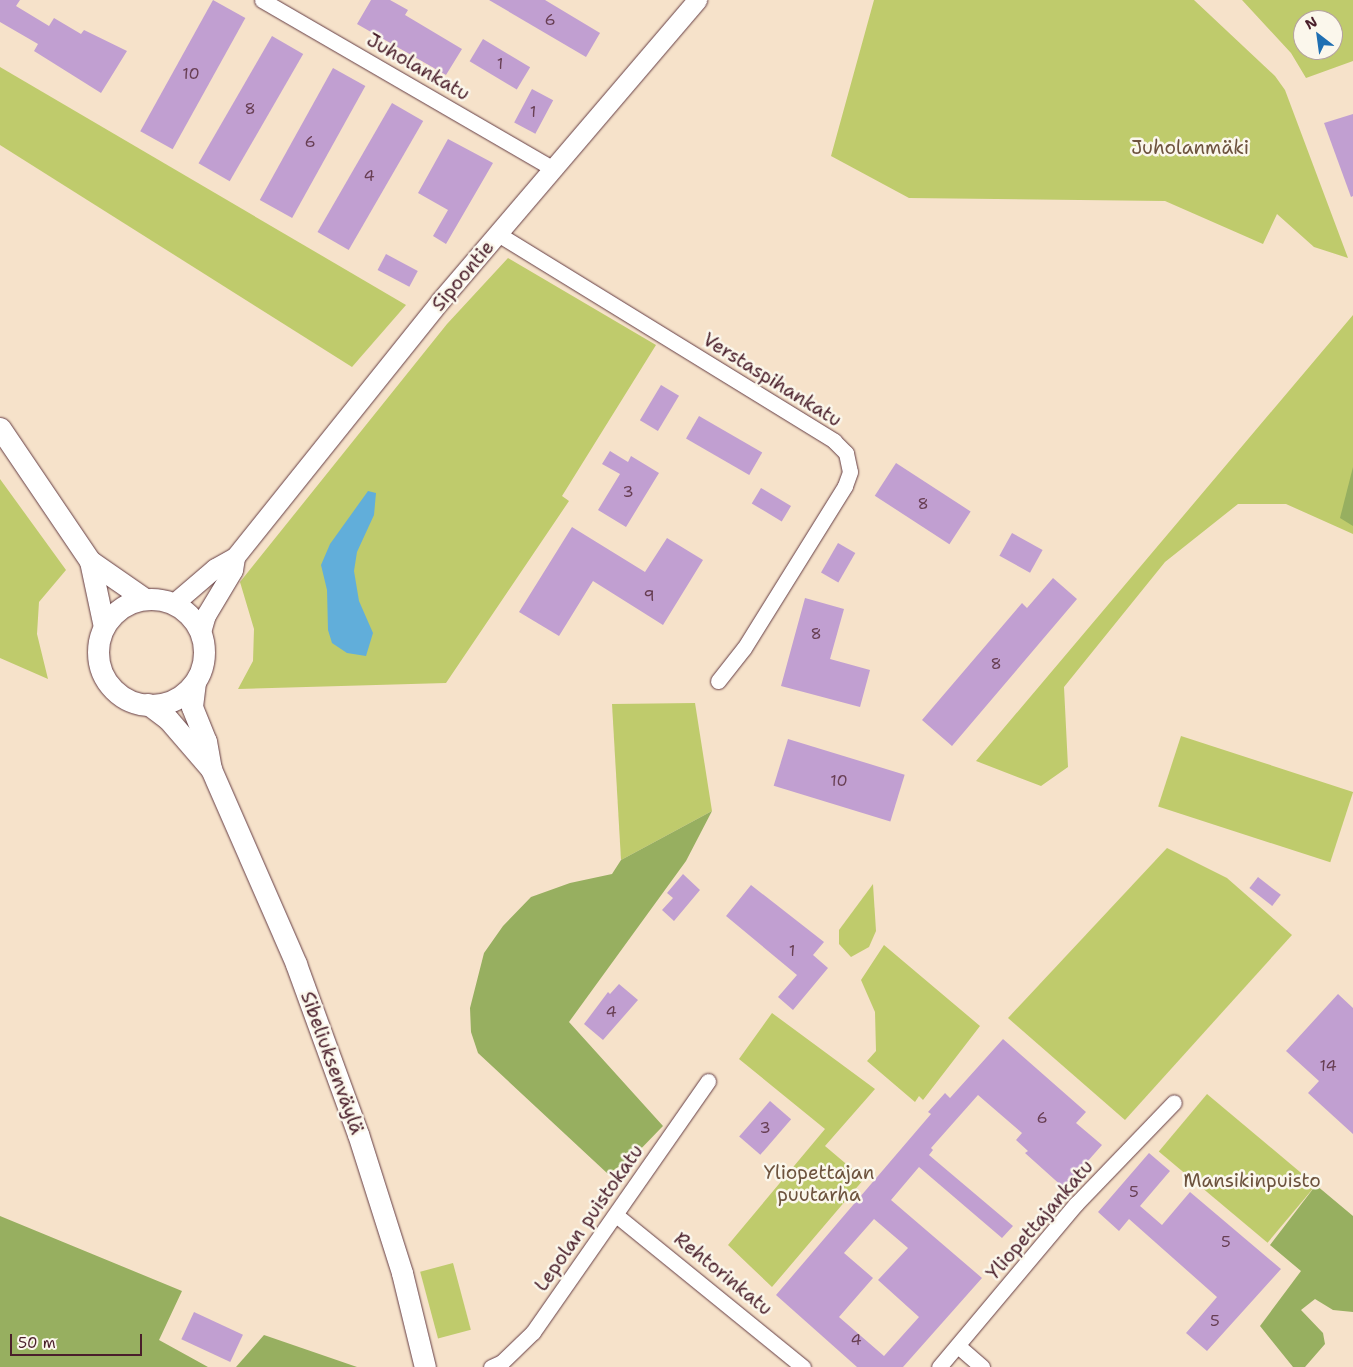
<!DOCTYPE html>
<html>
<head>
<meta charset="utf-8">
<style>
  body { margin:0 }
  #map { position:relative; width:1353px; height:1367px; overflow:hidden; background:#f6e2ca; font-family:"Shantell Sans",sans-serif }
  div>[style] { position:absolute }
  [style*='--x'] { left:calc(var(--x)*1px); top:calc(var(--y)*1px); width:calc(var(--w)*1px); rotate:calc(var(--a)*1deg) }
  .green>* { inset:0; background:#bfcb6c; transform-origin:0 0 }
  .forest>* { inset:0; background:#97af60 }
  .water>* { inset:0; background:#61aeda }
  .building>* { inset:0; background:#c19fd1; transform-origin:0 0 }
  .roads { filter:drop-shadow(0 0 1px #643c43) drop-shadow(0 0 1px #643c43) }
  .minor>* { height:15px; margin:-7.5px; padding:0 7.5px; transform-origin:7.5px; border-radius:7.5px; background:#fff }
  .tertiary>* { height:19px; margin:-9.5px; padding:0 9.5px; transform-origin:9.5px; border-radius:9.5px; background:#fff }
  .secondary>* { height:21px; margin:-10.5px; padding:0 10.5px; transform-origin:10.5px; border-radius:10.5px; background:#fff }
  .secondary>.ring { margin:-10.5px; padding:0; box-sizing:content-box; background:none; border:21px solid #fff; border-radius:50% }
  span { translate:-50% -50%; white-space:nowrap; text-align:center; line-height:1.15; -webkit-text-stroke:5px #fbf7ec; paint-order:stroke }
  .number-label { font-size:16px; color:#683f54 }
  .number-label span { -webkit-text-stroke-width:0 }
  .street-label { font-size:19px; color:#4a1f2b }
  .park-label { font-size:19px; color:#6d533e }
  .north { position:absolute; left:1293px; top:10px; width:50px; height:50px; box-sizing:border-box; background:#fbf7ec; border:1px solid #b4a19f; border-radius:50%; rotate:330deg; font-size:14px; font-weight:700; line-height:20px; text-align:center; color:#4a1f2b }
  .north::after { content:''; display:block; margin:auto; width:18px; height:22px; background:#1f6fb2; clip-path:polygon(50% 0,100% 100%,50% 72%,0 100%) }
  .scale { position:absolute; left:10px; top:1334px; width:132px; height:22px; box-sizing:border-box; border:2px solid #4a1f2b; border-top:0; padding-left:6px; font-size:15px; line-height:18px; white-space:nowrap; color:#4a1f2b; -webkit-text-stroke:4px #fbf7ec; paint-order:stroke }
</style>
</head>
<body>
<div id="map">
  <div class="green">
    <div style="clip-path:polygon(874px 0,1194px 0,1275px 76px,1285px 90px,1348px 258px,1314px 247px,1277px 214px,1263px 244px,1165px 201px,909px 198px,831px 156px)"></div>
    <div style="clip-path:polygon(evenodd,1242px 0,1353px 0,1353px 61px,1306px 78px,1291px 53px,1242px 0,1303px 20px,1333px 20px,1333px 50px,1303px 50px,1303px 20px)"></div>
    <div style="clip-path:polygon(0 67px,406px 305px,352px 367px,0 145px)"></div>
    <div style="clip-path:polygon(508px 258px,656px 345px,562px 496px,569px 501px,446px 683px,238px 689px,253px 661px,254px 629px,240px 582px,447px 324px)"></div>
    <div style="clip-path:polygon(1353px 315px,1353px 534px,1286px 504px,1238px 504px,1165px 562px,1064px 687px,1068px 767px,1041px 786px,976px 761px)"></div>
    <div style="clip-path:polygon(0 479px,66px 570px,39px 602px,37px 634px,48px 679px,0 658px)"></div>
    <div style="clip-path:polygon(695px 703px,712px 811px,621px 860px,612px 704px)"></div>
    <div style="left:1181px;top:736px;width:181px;height:74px;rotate:18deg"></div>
    <div style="clip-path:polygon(1167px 848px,1227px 878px,1292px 935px,1125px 1120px,1008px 1018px)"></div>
    <div style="clip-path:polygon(873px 884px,876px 931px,869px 947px,851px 957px,839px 944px,839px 930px)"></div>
    <div style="clip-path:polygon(884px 945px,980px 1026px,923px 1100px,919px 1096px,915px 1102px,867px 1061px,876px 1051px,875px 1012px,861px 980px)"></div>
    <div style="clip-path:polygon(772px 1013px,875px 1089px,825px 1146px,864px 1179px,772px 1287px,728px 1245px,825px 1129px,739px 1059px)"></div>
    <div style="left:1207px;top:1094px;width:142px;height:75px;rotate:40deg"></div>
    <div style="left:453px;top:1263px;width:69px;height:34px;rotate:75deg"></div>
  </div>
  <div class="forest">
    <div style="clip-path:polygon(1353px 467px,1353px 526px,1340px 518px)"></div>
    <div style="clip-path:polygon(712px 811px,686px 861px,569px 1022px,663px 1126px,632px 1158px,608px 1174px,478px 1053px,471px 1032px,470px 1008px,484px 953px,503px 926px,531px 897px,570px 883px,612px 874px,621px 860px)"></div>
    <div style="clip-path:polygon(1316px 1185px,1353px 1216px,1353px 1312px,1333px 1310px,1315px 1299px,1301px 1310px,1323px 1333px,1325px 1344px,1305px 1367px,1293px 1367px,1260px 1326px,1301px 1271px,1270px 1245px)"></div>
    <div style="clip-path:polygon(0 1216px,182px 1291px,159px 1340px,208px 1367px,0 1367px)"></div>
    <div style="clip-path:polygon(264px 1335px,357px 1367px,236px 1367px)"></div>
  </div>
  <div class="water">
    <div style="clip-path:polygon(368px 491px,376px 493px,374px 515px,357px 552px,354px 571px,359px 601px,373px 633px,366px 656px,347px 653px,332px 643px,328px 630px,327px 590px,321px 565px,330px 544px)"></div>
  </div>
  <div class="building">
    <div style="clip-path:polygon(0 0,20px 0,16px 6px,49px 26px,54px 18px,81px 34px,84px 30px,127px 51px,101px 93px,34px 51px,38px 44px,0 22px)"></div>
    <div style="left:213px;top:0;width:37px;height:150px;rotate:29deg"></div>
    <div style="clip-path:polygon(371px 0,390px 0,408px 10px,405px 15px,462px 49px,446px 75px,357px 24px)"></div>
    <div style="clip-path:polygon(489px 0,545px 0,600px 33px,586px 57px)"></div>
    <div style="left:272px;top:36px;width:36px;height:147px;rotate:30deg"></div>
    <div style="left:483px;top:39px;width:55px;height:26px;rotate:31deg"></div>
    <div style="left:333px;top:68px;width:37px;height:151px;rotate:29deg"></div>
    <div style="left:532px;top:89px;width:24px;height:38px;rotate:28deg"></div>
    <div style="left:392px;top:103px;width:36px;height:149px;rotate:30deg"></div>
    <div style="clip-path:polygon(1353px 114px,1353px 196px,1351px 197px,1324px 123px)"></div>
    <div style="clip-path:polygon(448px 139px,493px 163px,446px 244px,433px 236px,448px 210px,418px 193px)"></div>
    <div style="left:386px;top:254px;width:36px;height:18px;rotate:28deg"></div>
    <div style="left:661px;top:385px;width:21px;height:41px;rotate:31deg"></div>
    <div style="left:699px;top:416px;width:73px;height:26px;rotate:30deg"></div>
    <div style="clip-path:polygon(610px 451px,628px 462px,631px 456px,659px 473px,626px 527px,598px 510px,620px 474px,602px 464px)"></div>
    <div style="left:896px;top:463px;width:89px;height:39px;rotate:33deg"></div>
    <div style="left:761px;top:488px;width:35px;height:18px;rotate:31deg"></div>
    <div style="clip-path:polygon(572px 527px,645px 572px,667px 538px,703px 560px,663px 625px,593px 581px,559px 636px,519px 612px)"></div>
    <div style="left:1012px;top:533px;width:35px;height:26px;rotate:29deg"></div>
    <div style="left:838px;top:543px;width:20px;height:34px;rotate:30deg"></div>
    <div style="clip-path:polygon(1053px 578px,1077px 599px,952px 746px,922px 720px,1022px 603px,1027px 608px)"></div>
    <div style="clip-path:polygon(805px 598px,844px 609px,830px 659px,870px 670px,860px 707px,781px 686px)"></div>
    <div style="left:788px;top:739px;width:122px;height:49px;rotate:17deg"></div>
    <div style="clip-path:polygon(683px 874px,700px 890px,674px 921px,662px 910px,673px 898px,667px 893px)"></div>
    <div style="left:1258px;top:877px;width:29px;height:14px;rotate:38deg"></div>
    <div style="clip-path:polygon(751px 885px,824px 942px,813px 955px,828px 968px,793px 1010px,778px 997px,797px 975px,726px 916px)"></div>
    <div style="clip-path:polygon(619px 984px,638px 1000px,603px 1040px,584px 1024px,608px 992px,610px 994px)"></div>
    <div style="clip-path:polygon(1338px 994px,1353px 1008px,1353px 1134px,1308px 1093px,1319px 1081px,1286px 1051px)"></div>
    <div style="clip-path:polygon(evenodd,1003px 1039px,1086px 1112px,1076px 1123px,1102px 1145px,1064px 1188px,1025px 1153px,1028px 1151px,1016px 1140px,1022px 1133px,978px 1095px,931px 1148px,933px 1150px,929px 1155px,1013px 1226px,1002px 1238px,919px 1167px,891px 1200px,982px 1278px,903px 1367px,857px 1367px,776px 1295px,931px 1114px,928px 1112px,945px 1093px,950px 1098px,1003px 1039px,874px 1219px,908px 1248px,878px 1280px,919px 1317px,884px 1356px,839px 1317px,873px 1278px,844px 1253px,874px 1219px)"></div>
    <div style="left:770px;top:1101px;width:28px;height:47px;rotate:41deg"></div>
    <div style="clip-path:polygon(1149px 1153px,1170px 1171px,1140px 1206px,1162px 1225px,1190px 1192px,1281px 1269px,1207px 1351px,1186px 1333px,1217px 1297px,1129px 1219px,1119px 1231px,1098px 1212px)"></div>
    <div style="left:194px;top:1312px;width:54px;height:30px;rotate:25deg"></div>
  </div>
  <div class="roads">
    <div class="minor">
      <div style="--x:262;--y:0;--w:337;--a:30.1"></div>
      <div style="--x:498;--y:234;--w:395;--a:31.6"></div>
      <div style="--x:834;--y:441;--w:17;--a:45"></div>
      <div style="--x:846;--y:453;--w:19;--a:78"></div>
      <div style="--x:850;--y:472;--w:15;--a:110"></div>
      <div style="--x:845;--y:486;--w:191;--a:121.9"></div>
      <div style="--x:744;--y:648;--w:42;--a:128.2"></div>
      <div style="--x:616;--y:1215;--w:241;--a:39.1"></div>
      <div style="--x:958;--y:1346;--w:32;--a:41"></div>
      <div style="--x:491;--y:1367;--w:12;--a:-24"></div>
      <div style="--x:502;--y:1362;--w:43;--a:-44.1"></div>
      <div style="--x:533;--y:1332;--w:306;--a:-55.1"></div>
      <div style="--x:939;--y:1367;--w:213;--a:-50"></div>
      <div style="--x:1076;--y:1204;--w:141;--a:-46.1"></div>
    </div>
    <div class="tertiary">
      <div style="--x:173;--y:604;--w:55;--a:-40.6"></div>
      <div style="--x:215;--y:568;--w:23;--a:-29"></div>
      <div style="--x:235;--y:557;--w:328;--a:-51.3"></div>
      <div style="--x:440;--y:301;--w:396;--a:-49.5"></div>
      <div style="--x:201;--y:632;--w:18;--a:-74"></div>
      <div style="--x:206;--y:615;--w:52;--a:-59"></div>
      <div style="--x:233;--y:570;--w:13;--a:-81"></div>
    </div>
    <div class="secondary">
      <div style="--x:0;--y:428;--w:161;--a:55.9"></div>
      <div style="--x:90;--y:561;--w:67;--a:78"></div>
      <div style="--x:90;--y:561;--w:67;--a:34.6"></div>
      <div class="ring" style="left:98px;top:599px;width:85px;height:85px"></div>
      <div style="--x:195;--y:682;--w:25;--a:97"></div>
      <div style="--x:192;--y:707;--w:37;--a:68"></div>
      <div style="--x:206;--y:741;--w:28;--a:80"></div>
      <div style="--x:211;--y:769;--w:213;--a:66.4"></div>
      <div style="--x:296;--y:964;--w:181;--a:70"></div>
      <div style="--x:358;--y:1134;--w:146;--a:72.4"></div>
      <div style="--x:402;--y:1273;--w:97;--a:76.3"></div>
      <div style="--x:148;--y:704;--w:25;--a:37"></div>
      <div style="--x:168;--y:719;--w:66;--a:49.3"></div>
    </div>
  </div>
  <div class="number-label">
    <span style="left:550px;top:20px">6</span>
    <span style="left:500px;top:64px">1</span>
    <span style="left:191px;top:74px">10</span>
    <span style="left:250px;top:109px">8</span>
    <span style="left:533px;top:112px">1</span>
    <span style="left:310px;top:142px">6</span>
    <span style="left:369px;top:176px">4</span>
    <span style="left:628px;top:492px">3</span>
    <span style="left:923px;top:504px">8</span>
    <span style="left:649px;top:596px">9</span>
    <span style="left:816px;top:634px">8</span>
    <span style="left:996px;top:664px">8</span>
    <span style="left:839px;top:781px">10</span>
    <span style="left:792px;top:951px">1</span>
    <span style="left:611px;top:1012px">4</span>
    <span style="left:1328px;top:1066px">14</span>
    <span style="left:1042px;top:1118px">6</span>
    <span style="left:765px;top:1128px">3</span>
    <span style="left:1134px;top:1192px">5</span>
    <span style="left:1226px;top:1242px">5</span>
    <span style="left:1215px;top:1321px">5</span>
    <span style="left:856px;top:1340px">4</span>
  </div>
  <div class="street-label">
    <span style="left:418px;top:67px;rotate:30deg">Juholankatu</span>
    <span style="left:463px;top:276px;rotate:-50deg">Sipoontie</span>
    <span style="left:772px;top:380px;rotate:32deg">Verstaspihankatu</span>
    <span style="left:332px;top:1063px;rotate:70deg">Sibeliuksenväylä</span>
    <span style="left:589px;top:1218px;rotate:-55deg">Lepolan puistokatu</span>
    <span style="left:1040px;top:1220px;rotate:-49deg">Yliopettajankatu</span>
    <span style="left:723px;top:1274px;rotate:39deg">Rehtorinkatu</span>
  </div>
  <div class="park-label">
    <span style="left:1190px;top:148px">Juholanmäki</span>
    <span style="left:819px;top:1184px">Yliopettajan<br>puutarha</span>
    <span style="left:1252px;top:1181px">Mansikinpuisto</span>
  </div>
  <div class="north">N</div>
  <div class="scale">50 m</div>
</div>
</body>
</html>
